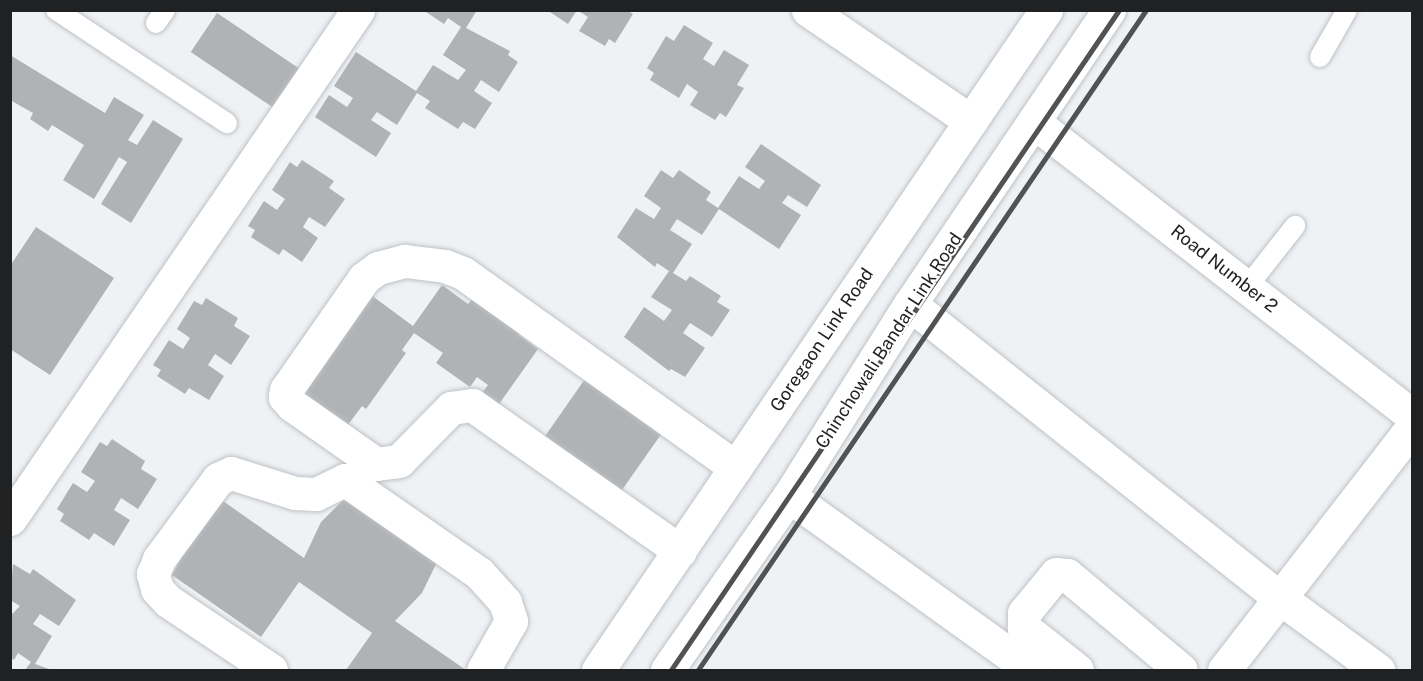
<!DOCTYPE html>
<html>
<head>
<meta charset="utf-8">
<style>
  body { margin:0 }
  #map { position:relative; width:1423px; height:681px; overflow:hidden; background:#eff2f5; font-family:"Public Sans",sans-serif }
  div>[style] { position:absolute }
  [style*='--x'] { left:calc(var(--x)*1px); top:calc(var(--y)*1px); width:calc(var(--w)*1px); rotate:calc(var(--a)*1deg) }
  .building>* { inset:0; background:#b0b3b6; transform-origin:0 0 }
  .roads { filter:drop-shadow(0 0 2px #bfc2c5) drop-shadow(0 0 2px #bfc2c5) }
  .service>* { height:20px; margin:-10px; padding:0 10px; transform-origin:10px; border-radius:10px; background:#fff }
  .minor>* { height:33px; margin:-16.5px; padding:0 16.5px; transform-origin:16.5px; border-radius:16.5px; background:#fff }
  .primary>* { height:33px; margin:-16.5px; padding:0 16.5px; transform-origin:16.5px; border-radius:16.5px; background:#fff }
  .rail>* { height:4.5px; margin:-2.25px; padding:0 2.25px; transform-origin:2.25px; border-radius:2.25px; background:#505253 }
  span { translate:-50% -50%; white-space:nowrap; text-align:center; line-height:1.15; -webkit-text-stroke:4.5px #fff; paint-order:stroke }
  .street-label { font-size:18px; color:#202122 }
  .frame { position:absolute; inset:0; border:12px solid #202122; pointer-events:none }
</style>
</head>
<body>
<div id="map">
  <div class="building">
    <div style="clip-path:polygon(423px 10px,477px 10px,466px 28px,510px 51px,508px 55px,518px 62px,499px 92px,481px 80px,474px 91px,492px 103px,475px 129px,463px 122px,458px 129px,425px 108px,430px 101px,417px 93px,397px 125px,377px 112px,371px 120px,391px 133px,376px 157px,315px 117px,329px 95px,347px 107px,353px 98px,334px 86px,356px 52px,416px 91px,433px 65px,458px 80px,466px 70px,443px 55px,461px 27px,448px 18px,444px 24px)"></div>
    <div style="clip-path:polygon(547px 10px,577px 10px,568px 24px)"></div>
    <div style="clip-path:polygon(577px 10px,627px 10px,633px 14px,615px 43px,609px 39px,605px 46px,579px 31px,588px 17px)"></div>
    <div style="left:217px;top:13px;width:104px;height:47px;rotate:34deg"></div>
    <div style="clip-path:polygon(684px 25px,713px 43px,703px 59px,714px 66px,724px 50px,749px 65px,737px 85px,744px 88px,726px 117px,720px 113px,715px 120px,690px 105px,698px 92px,687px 84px,679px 98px,650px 80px,654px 73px,647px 68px,666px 36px,674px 41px)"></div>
    <div style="clip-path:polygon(10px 55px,105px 113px,114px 97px,144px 115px,128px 140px,137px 145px,153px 120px,183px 139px,131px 223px,101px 204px,127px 162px,119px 157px,94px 199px,63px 180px,84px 145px,52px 125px,48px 131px,30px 119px,33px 113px,10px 100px)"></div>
    <div style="clip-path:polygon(761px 144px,821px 185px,807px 207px,788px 195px,782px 203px,801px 215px,779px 249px,719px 209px,702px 235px,677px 219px,670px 230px,692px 244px,673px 273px,686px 281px,690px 276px,721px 296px,717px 302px,730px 310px,712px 337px,690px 323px,683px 333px,705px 348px,685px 377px,671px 369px,669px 371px,624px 337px,644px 307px,664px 321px,672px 310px,651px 297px,669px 271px,657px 263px,655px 267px,617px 237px,636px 208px,654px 219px,661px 208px,644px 196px,661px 170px,673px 178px,679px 170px,711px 192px,706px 200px,718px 208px,739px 176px,759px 189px,765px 181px,745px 167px)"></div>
    <div style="clip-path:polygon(302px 160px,334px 181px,329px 188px,345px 199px,325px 227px,309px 217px,303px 227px,318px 238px,302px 262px,283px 249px,279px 255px,251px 237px,255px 230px,248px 226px,264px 201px,277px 210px,285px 199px,272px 190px,290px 162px,297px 167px)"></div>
    <div style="clip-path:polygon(36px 227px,114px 278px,50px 375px,10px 349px,10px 266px)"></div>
    <div style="clip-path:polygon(442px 285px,468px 304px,473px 298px,522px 329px,519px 335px,538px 349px,497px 407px,480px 395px,488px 385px,477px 377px,470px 387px,436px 363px,443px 353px,414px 333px,402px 350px,406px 353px,366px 409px,362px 406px,345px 429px,298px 395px,371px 295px,413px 326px)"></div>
    <div style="clip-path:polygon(206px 298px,238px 318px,234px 326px,250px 336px,231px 365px,215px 354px,208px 365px,224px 376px,209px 400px,189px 388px,185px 394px,157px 376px,161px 370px,153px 365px,169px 340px,183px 349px,190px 338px,177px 329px,194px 301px,202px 305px)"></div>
    <div style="left:585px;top:379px;width:94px;height:71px;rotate:35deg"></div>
    <div style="clip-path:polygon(112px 439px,145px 461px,141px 469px,157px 479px,138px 509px,121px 498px,114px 510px,130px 520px,114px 546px,94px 533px,89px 540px,60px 521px,64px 514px,57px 509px,73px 483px,87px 492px,95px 481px,81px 472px,100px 442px,107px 446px)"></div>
    <div style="clip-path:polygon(348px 495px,439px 558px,422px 593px,395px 621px,466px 670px,346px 670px,372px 633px,299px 582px,261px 637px,172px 575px,195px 532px,223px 501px,304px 558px,321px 522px)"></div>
    <div style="clip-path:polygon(13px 564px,30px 574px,33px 569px,76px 600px,59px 626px,40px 614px,33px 624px,52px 636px,35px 664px,52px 670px,25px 670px,31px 662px,18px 653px,14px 660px,10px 657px,10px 616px,20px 606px,10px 600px)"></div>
  </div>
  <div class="roads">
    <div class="service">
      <div style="--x:56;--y:10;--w:205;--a:33.5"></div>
      <div style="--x:156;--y:23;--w:16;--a:-55"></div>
      <div style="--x:1320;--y:57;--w:54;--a:-60.1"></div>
      <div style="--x:1247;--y:287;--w:78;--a:-51.8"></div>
    </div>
    <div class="minor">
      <div style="--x:808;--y:10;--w:197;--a:34.3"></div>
      <div style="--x:1035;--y:123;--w:477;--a:37.8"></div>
      <div style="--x:910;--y:304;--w:473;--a:38.5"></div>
      <div style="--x:1280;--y:598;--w:122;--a:36.3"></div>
      <div style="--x:789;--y:496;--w:298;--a:35.7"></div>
      <div style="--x:10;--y:519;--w:617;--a:-55.64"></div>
      <div style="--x:680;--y:551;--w:254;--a:-144.9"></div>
      <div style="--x:472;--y:405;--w:21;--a:172"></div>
      <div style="--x:451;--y:408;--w:74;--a:134.5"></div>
      <div style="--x:399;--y:461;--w:23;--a:173"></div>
      <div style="--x:376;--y:464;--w:103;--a:-144.9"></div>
      <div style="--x:292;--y:405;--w:11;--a:-131"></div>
      <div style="--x:285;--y:397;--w:7;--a:-82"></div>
      <div style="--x:286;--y:390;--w:136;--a:-55.1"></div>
      <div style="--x:364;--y:278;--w:17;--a:-36"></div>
      <div style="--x:378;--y:268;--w:28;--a:-15"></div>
      <div style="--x:405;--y:261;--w:40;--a:7.1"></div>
      <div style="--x:445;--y:266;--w:19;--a:21"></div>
      <div style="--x:463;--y:273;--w:335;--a:35.5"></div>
      <div style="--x:271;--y:670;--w:124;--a:-146.2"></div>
      <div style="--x:168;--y:601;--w:16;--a:-133"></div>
      <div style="--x:157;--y:589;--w:16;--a:-105"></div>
      <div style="--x:153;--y:574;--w:16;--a:-68"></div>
      <div style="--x:159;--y:559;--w:99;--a:-53.6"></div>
      <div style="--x:218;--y:479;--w:14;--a:-25"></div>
      <div style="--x:231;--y:473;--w:67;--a:17.4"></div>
      <div style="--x:295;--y:493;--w:21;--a:3"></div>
      <div style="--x:316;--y:494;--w:32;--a:-26"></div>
      <div style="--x:345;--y:480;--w:163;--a:34.8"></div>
      <div style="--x:479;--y:573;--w:39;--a:48"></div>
      <div style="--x:505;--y:602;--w:20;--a:72"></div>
      <div style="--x:511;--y:621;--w:56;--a:119.7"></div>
      <div style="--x:1077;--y:670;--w:68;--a:-141.6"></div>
      <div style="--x:1024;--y:628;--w:15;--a:-90"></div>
      <div style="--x:1024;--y:613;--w:50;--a:-50.6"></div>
      <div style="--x:1056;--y:574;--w:11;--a:5"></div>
      <div style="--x:1067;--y:575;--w:148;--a:39.8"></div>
      <div style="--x:1224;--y:670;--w:306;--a:-52.2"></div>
    </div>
    <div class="primary">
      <div style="--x:598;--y:670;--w:798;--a:-55.83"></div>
      <div style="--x:667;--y:670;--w:213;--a:-55"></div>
      <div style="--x:789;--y:496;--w:227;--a:-57.8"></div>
      <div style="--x:910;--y:304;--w:355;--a:-55.9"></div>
    </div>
  </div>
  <div class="rail">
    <div style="--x:671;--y:670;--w:798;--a:-55.83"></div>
    <div style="--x:698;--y:670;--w:798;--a:-55.83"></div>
  </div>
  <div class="street-label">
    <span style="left:1224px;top:269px;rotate:38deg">Road Number 2</span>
    <span style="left:822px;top:340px;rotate:-56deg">Goregaon Link Road</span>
    <span style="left:889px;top:341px;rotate:-57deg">Chinchowali Bandar Link Road</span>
  </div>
  <div class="frame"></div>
</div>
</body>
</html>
